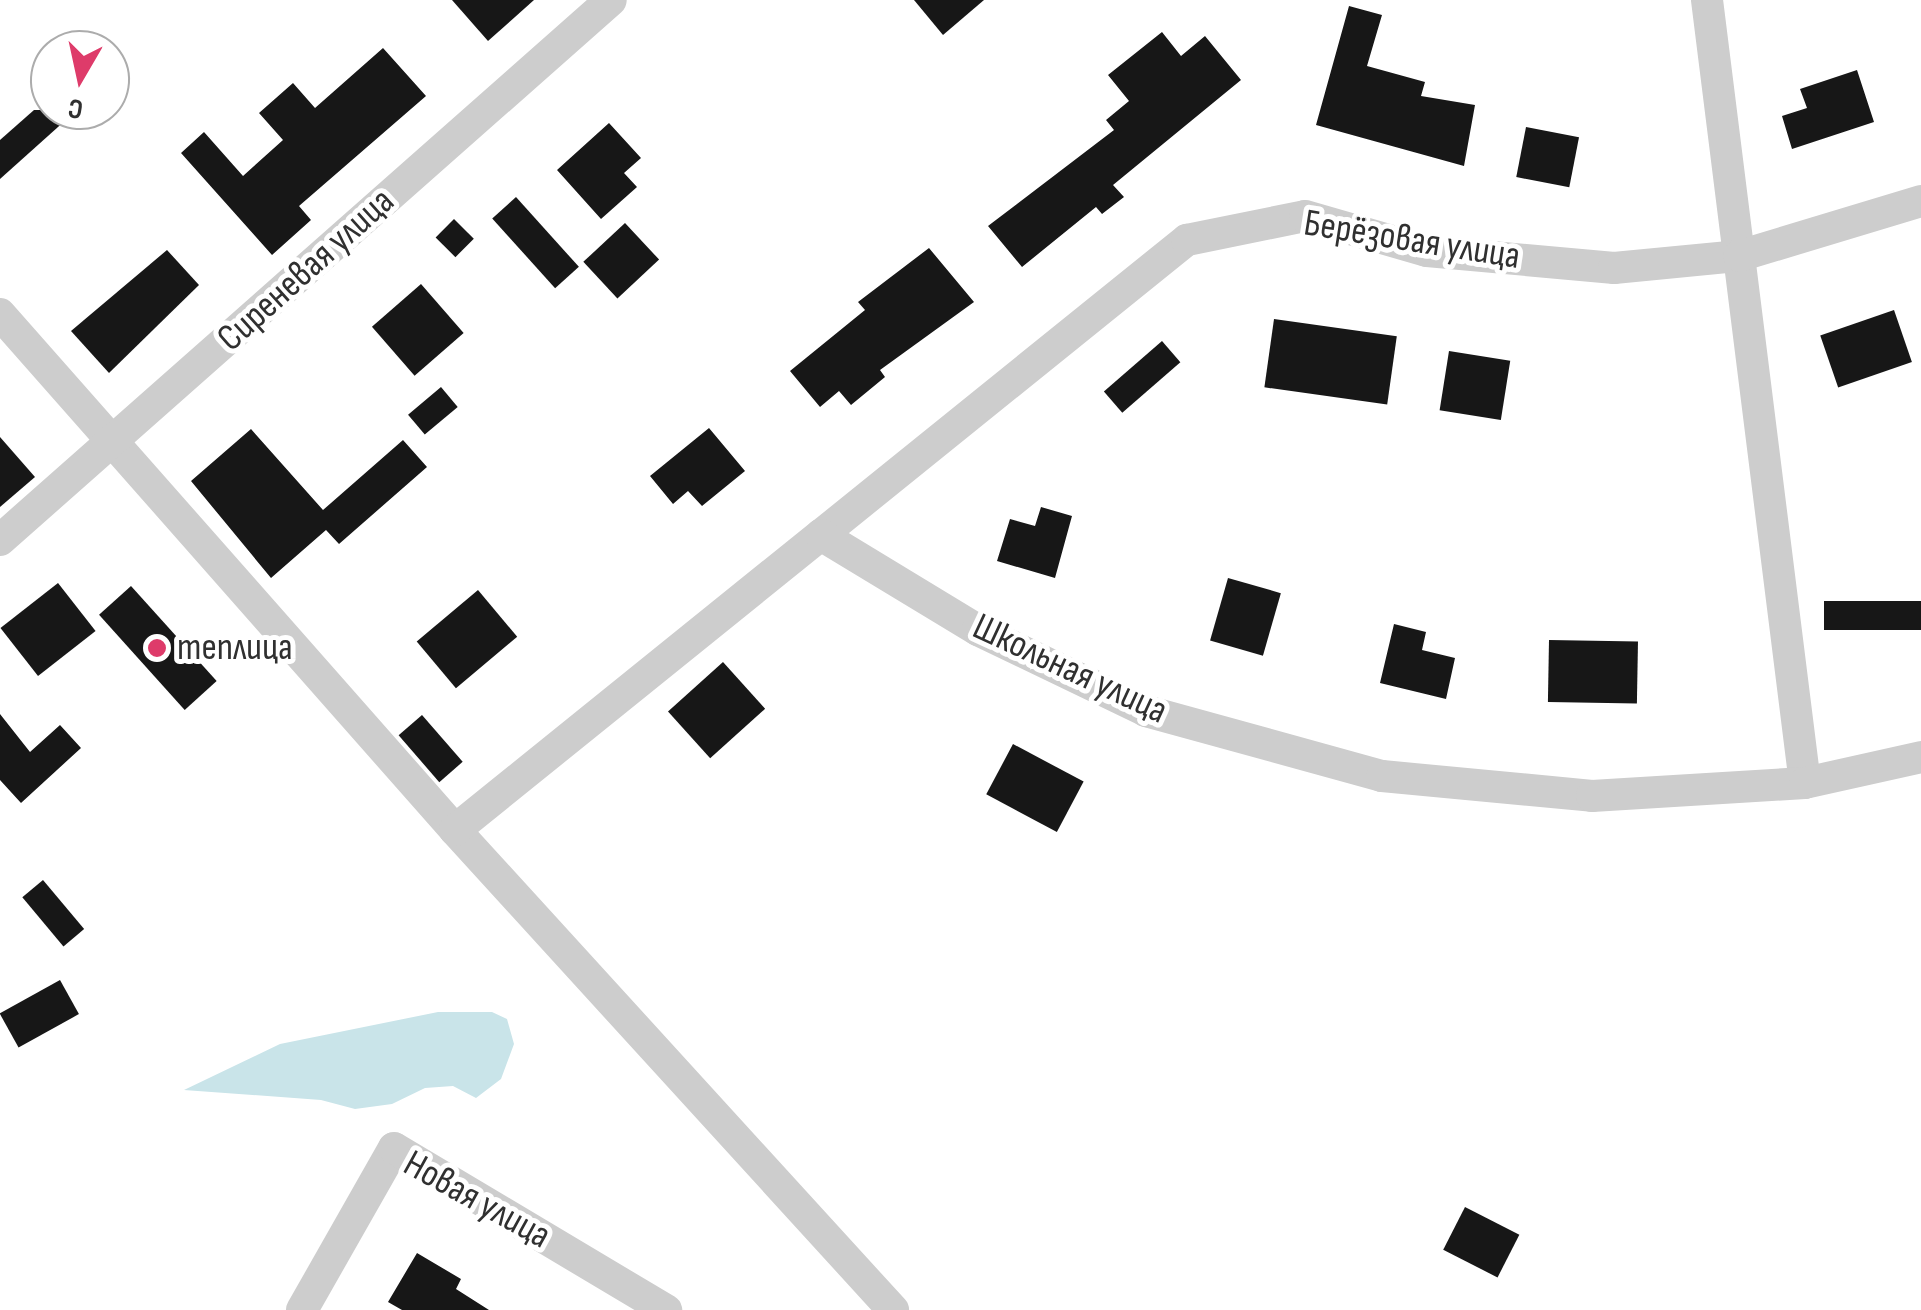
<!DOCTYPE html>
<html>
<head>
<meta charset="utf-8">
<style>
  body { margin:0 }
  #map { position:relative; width:1921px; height:1310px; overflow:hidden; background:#fff; font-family:"Sofia Sans Condensed",sans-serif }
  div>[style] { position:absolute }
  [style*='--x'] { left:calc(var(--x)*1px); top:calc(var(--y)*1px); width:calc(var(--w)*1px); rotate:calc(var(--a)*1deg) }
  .water>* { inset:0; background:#c9e4e9 }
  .building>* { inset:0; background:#171717; transform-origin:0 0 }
  .minor>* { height:32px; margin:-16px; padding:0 16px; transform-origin:16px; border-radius:16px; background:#cdcdcd }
  .dots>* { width:28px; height:28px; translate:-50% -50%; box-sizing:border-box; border:5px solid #fff; border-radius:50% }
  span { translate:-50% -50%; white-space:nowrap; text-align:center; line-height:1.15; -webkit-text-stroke:10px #fff; paint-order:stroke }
  .street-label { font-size:38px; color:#303030 }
  .poi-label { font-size:38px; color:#303030 }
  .left { translate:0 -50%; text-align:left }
  .north { position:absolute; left:30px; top:30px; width:100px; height:100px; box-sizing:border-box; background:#fff; border:2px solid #acacac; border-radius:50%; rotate:189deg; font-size:28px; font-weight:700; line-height:40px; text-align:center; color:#303030 }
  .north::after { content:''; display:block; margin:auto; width:35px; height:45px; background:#de3b6a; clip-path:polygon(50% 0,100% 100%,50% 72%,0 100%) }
</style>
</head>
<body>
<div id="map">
  <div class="water">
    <div style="clip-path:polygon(438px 1012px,492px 1012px,507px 1019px,514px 1044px,501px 1079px,476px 1098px,453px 1086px,425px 1088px,392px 1104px,355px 1109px,321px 1100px,184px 1090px,280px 1044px)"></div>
  </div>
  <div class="building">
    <div style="clip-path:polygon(452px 0,534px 0,488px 41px)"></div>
    <div style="clip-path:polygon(914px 0,984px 0,943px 35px)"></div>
    <div style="clip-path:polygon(1349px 6px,1382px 15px,1367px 66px,1425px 82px,1421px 96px,1475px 105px,1464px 166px,1316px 125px)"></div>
    <div style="clip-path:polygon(1162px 32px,1181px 56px,1205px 36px,1241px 80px,1113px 185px,1124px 197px,1102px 214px,1096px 207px,1022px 267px,988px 226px,1114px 130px,1106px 120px,1129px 101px,1108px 75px)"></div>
    <div style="clip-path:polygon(383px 48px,426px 96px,299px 206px,311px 220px,272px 255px,181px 153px,204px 132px,243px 176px,283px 140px,259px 113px,293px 83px,315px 108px)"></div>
    <div style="clip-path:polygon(1857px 70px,1874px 122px,1792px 149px,1782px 116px,1807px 108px,1800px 89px)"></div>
    <div style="clip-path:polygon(34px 110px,77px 110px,0 179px,0 140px)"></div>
    <div style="clip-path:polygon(609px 123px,641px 158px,624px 173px,637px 187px,601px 219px,557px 170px)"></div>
    <div style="left:1526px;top:127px;width:54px;height:51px;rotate:11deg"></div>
    <div style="left:516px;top:197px;width:94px;height:32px;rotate:48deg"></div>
    <div style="left:454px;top:219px;width:28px;height:26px;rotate:45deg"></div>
    <div style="left:625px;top:223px;width:50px;height:57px;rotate:47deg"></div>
    <div style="clip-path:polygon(929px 248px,974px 302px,880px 370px,885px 377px,851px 405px,839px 391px,820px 407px,790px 371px,865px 310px,858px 302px)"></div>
    <div style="clip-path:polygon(167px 250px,199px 285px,109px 373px,71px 331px)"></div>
    <div style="left:421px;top:284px;width:65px;height:65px;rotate:49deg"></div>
    <div style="left:1894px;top:310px;width:55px;height:78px;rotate:71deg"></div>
    <div style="left:1274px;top:319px;width:124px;height:69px;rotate:8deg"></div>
    <div style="left:1162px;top:341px;width:28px;height:77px;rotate:49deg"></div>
    <div style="left:1449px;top:351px;width:62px;height:60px;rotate:9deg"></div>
    <div style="left:441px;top:387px;width:26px;height:43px;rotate:50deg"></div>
    <div style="clip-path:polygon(709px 428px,745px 471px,702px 506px,688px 491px,673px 504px,650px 476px)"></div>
    <div style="clip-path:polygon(251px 429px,323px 510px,403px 440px,427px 467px,339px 544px,326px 530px,271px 578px,191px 481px)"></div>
    <div style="clip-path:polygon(0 437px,35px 477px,0 507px)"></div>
    <div style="clip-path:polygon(1041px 507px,1072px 516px,1055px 578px,997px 561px,1010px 519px,1035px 526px)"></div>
    <div style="left:1228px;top:578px;width:55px;height:65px;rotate:16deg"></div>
    <div style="left:58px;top:583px;width:61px;height:73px;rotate:52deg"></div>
    <div style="left:131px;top:586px;width:128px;height:43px;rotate:48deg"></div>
    <div style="left:478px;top:590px;width:61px;height:80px;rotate:50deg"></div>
    <div style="left:1921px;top:601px;width:29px;height:97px;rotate:90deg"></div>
    <div style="clip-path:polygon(1394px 624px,1426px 632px,1422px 650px,1455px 658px,1446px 699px,1380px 683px)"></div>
    <div style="left:1549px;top:640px;width:89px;height:62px;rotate:1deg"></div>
    <div style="left:723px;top:662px;width:63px;height:74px;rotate:48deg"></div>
    <div style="clip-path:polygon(0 714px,30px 752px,60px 725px,81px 748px,21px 803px,0 780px)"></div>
    <div style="left:422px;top:715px;width:62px;height:31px;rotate:49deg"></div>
    <div style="left:1013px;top:744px;width:80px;height:57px;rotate:28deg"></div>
    <div style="left:43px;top:880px;width:64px;height:27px;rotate:50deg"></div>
    <div style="left:60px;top:980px;width:39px;height:69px;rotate:61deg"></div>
    <div style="left:1465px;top:1207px;width:61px;height:48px;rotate:27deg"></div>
    <div style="clip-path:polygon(417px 1253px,461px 1279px,456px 1289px,489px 1310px,402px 1310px,388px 1302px)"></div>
  </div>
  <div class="minor">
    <div style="--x:1707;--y:0;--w:789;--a:82.87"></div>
    <div style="--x:0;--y:314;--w:688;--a:48.59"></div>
    <div style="--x:455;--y:830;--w:650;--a:47.62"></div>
    <div style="--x:821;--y:535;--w:470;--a:-38.9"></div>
    <div style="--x:1187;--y:240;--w:120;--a:-11.5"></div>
    <div style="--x:1305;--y:216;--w:127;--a:16"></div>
    <div style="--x:1427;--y:251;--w:188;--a:5.2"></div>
    <div style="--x:1614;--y:268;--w:126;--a:-5.5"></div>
    <div style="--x:1739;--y:256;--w:190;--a:-16.8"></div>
    <div style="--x:0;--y:540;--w:815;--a:-41.47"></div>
    <div style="--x:455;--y:830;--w:470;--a:-38.9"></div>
    <div style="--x:821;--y:535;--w:184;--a:31.2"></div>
    <div style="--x:978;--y:630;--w:187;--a:25.7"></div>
    <div style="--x:1146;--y:711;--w:245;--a:15.4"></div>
    <div style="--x:1382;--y:776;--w:211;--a:5.4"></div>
    <div style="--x:1592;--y:796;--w:213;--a:-3.5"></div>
    <div style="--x:1805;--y:783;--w:119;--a:-12.6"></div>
    <div style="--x:302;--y:1310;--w:186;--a:-60.4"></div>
    <div style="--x:394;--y:1148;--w:317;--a:30.8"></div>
  </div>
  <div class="dots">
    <div style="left:157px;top:648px;background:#de3b6a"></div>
  </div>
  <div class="street-label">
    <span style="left:1412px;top:240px;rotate:9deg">Берёзовая улица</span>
    <span style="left:306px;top:270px;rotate:-42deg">Сиреневая улица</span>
    <span style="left:1070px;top:669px;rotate:25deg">Школьная улица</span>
    <span style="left:477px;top:1200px;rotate:29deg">Новая улица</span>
  </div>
  <div class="poi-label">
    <span class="left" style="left:177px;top:648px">теплица</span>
  </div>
  <div class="north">С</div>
</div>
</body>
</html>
